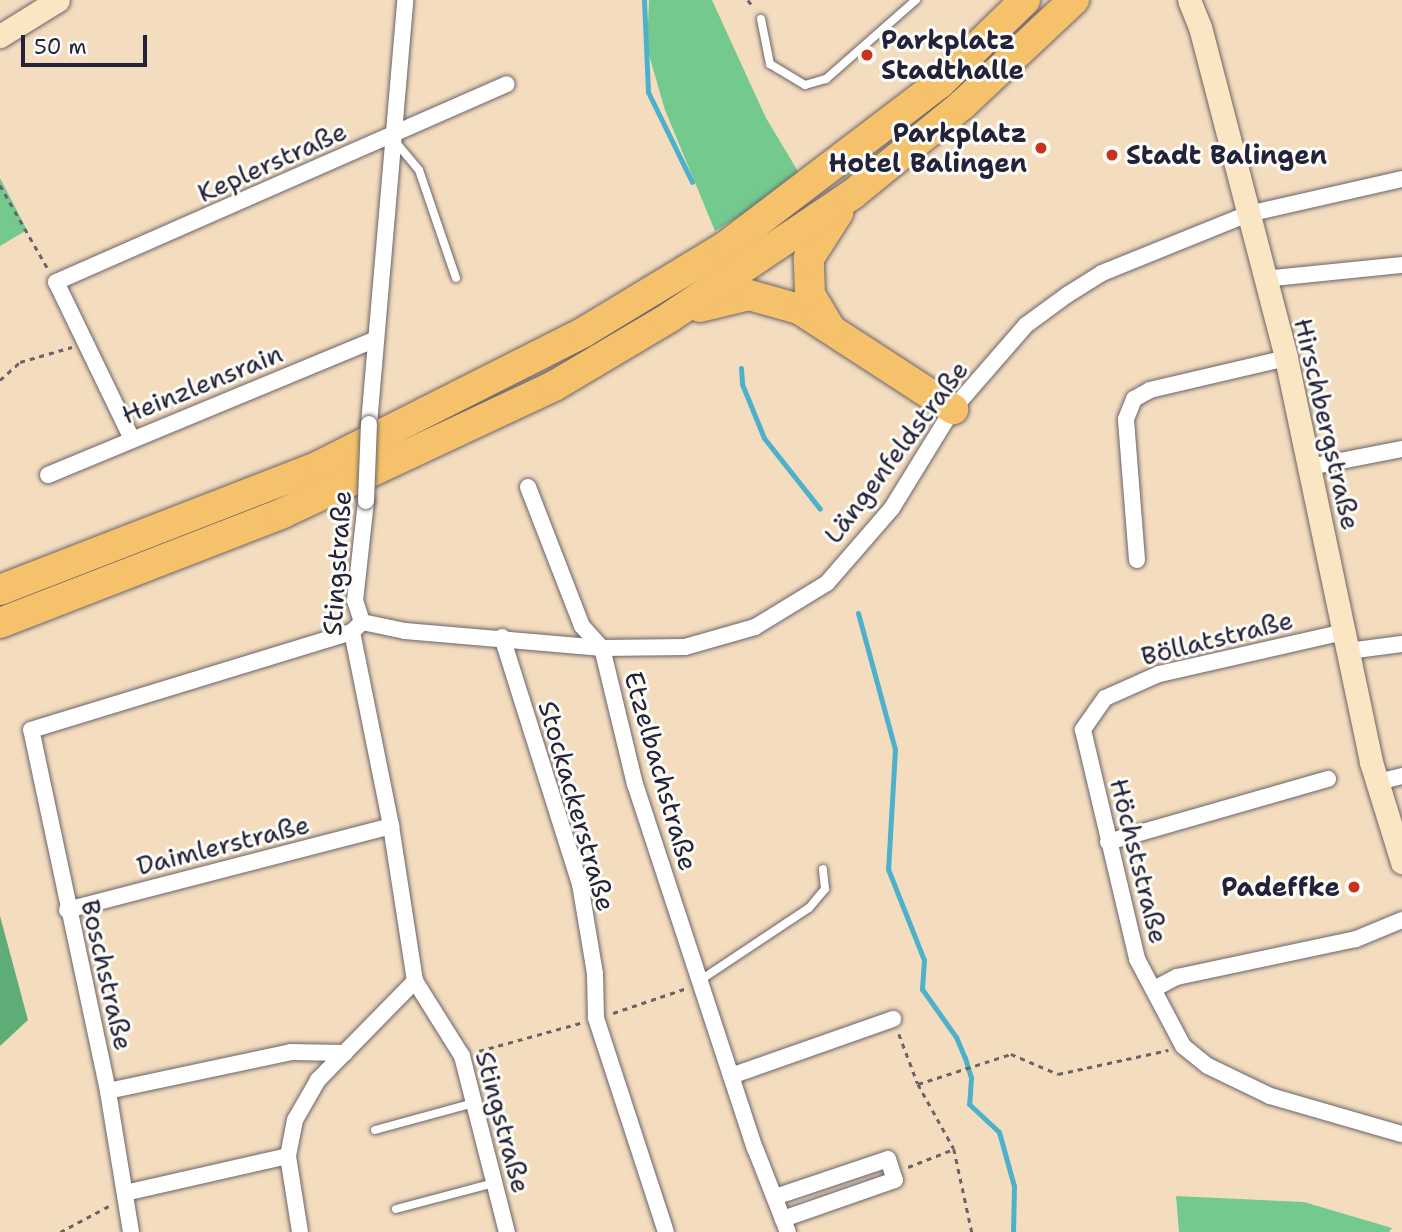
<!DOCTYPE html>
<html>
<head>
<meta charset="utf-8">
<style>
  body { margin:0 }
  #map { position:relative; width:1402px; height:1232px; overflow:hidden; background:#f4ddbf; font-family:"Shantell Sans",sans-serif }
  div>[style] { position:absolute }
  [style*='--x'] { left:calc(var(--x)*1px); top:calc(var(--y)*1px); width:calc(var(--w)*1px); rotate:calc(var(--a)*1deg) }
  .green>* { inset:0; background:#73c98e }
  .forest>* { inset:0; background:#5ead79 }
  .stream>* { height:5px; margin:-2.5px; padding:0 2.5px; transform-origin:2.5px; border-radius:2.5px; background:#4db1cc }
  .path>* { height:2.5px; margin-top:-1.25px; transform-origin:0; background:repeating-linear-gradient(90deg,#6c6369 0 5px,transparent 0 10px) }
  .roads { filter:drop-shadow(0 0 2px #6c6369) drop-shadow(0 0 2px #6c6369) }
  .lane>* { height:8px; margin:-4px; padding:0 4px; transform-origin:4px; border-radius:4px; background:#fff }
  .street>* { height:16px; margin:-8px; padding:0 8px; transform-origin:8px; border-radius:8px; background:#fff }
  .secondary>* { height:23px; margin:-11.5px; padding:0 11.5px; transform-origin:11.5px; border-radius:11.5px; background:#fbe6c4 }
  .highway>* { height:30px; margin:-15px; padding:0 15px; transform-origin:15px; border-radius:15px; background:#f5c16b }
  .bridges { filter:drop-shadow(0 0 2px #6c6369) drop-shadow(0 0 2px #6c6369) }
  .street-bridge>* { height:16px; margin:-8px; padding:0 8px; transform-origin:8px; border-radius:8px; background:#fff }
  .dots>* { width:19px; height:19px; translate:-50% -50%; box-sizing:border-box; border:4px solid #fdfcf7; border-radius:50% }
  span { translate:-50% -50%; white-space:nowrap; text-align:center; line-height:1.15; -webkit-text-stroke:6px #fdfcf7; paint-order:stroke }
  .poi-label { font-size:26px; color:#22223b; font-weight:700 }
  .left { translate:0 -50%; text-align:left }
  .right { translate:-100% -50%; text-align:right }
  .street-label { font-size:26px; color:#22223b }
  .scale { position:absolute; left:21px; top:35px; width:126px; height:32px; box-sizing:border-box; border:4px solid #22223b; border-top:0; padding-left:9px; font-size:21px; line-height:24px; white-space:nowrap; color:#22223b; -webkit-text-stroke:5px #fdfcf7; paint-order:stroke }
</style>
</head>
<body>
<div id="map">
  <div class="green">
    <div style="clip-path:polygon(649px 0,712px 0,766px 118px,802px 178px,715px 231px,665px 110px,647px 48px)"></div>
    <div style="clip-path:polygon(0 178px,27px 230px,0 246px)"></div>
    <div style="clip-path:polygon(1176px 1196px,1304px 1202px,1392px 1228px,1389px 1232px,1179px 1232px)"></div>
  </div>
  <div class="forest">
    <div style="clip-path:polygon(0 916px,28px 1020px,0 1046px)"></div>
  </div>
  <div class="stream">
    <div style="--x:644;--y:0;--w:92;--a:87.5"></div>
    <div style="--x:648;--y:92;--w:100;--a:63.9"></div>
    <div style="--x:741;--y:368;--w:16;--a:86"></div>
    <div style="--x:742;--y:384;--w:58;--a:67.8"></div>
    <div style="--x:764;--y:438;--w:90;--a:51.7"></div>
    <div style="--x:858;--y:613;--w:141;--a:74.8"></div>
    <div style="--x:895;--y:749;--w:120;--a:93.3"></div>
    <div style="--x:888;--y:869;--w:98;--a:68.4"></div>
    <div style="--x:924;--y:960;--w:29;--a:94"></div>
    <div style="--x:922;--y:989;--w:59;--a:54.7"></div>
    <div style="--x:956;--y:1037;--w:23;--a:67"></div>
    <div style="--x:965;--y:1058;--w:21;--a:73"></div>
    <div style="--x:971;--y:1078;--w:26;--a:94"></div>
    <div style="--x:969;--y:1104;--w:41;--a:43"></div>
    <div style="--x:999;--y:1132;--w:56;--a:74.5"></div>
    <div style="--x:1014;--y:1186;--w:46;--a:91.2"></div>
  </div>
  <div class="path">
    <div style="--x:748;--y:0;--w:10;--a:53"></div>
    <div style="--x:0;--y:185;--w:95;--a:60.2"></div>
    <div style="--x:0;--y:380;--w:27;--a:-42"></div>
    <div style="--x:20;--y:362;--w:54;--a:-16.1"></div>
    <div style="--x:613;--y:1013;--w:78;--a:-18.7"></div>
    <div style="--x:899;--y:1034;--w:53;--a:69.2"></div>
    <div style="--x:918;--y:1084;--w:74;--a:61"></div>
    <div style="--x:954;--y:1149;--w:85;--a:77.8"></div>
    <div style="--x:479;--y:1051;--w:105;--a:-15.5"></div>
    <div style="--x:918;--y:1084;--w:98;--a:-17.9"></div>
    <div style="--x:1011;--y:1054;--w:51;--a:23.1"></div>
    <div style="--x:1058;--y:1074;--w:113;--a:-12.3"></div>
    <div style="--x:908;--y:1167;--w:49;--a:-21.4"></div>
    <div style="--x:60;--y:1232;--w:55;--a:-28"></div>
  </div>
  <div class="roads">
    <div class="lane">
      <div style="--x:761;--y:19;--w:46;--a:78.7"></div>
      <div style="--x:770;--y:64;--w:41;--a:31"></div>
      <div style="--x:805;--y:85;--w:22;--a:-16"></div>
      <div style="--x:826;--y:79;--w:120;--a:-41.3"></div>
      <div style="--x:393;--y:139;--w:40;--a:50"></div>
      <div style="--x:419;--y:170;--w:114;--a:71.1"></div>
      <div style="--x:699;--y:981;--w:132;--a:-33.6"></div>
      <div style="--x:809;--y:908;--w:25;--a:-50"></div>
      <div style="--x:825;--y:889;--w:20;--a:-96"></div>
      <div style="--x:375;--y:1130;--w:103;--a:-15.3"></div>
      <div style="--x:396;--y:1209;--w:101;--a:-14.9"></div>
    </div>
    <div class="street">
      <div style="--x:1264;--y:279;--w:139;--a:-5.8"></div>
      <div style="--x:369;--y:424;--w:426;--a:-85.1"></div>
      <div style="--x:132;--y:439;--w:174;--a:-115.8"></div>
      <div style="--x:56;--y:282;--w:492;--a:-23.7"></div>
      <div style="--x:1309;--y:467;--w:95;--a:-11"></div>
      <div style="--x:48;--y:475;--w:353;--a:-22.5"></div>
      <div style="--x:528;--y:487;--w:149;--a:68.8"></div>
      <div style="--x:582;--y:626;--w:30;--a:48"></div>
      <div style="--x:602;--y:648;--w:140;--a:76.4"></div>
      <div style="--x:635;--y:784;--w:383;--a:71.8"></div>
      <div style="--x:755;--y:1148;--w:90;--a:68.6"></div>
      <div style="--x:1137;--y:560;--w:141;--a:-94.5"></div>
      <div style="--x:1126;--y:419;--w:22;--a:-68"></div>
      <div style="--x:1134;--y:399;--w:18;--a:-29"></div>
      <div style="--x:1150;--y:390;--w:140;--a:-13.2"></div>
      <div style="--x:362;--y:622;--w:44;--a:11.8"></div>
      <div style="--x:405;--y:631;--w:198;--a:4.9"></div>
      <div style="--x:602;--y:648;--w:83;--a:-0.7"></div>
      <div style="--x:685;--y:647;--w:73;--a:-15.9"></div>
      <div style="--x:755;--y:627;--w:84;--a:-31.4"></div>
      <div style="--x:827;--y:583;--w:99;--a:-49.1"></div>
      <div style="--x:892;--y:508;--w:116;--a:-58.4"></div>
      <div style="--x:953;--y:409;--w:111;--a:-49"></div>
      <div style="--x:1026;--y:325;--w:51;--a:-36.2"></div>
      <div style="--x:1067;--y:295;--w:41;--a:-32.2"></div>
      <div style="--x:1102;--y:273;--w:157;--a:-22"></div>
      <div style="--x:1248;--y:214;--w:158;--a:-12.8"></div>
      <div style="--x:362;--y:622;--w:22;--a:-108"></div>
      <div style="--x:355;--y:601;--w:101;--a:-83.7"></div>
      <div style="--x:352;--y:632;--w:198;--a:78.6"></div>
      <div style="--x:391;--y:826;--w:157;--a:81.2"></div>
      <div style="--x:415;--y:981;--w:89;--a:57.9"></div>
      <div style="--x:462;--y:1056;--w:182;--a:75.7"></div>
      <div style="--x:1344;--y:632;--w:190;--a:167.2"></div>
      <div style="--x:1159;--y:674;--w:59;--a:156"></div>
      <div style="--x:1105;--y:698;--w:39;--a:125"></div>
      <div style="--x:1083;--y:730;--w:235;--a:76.7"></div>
      <div style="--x:1137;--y:959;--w:98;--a:62.1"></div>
      <div style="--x:1183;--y:1046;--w:32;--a:39"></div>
      <div style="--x:1208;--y:1066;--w:69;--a:25.8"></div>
      <div style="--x:1270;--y:1096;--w:137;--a:16.1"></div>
      <div style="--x:502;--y:637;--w:259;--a:72.5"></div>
      <div style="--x:580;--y:884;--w:91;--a:80.5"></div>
      <div style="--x:595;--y:974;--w:44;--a:88.7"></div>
      <div style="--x:596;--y:1018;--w:225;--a:71.9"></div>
      <div style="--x:1348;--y:651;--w:54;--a:-7.4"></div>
      <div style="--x:1378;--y:782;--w:25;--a:-14"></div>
      <div style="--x:1108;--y:842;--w:229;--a:-16"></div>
      <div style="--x:67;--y:910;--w:335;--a:-14.5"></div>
      <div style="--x:1154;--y:989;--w:26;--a:-28"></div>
      <div style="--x:1177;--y:977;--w:183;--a:-12"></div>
      <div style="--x:1356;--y:939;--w:50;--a:-22.4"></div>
      <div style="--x:731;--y:1076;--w:172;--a:-19.4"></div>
      <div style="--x:108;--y:1091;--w:187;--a:-12"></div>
      <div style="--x:291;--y:1052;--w:54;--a:1.1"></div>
      <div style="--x:125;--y:1193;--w:167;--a:-12.8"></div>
      <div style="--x:775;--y:1197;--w:119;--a:-18.6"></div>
      <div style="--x:888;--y:1159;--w:22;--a:72"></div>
      <div style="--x:895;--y:1180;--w:119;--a:160.8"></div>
      <div style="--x:131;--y:1232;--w:143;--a:-99.3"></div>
      <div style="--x:108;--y:1091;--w:369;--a:-102"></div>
      <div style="--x:31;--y:730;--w:336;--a:-17"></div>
      <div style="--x:352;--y:632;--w:14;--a:-45"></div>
      <div style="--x:300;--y:1232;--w:77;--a:-99"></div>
      <div style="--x:288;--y:1156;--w:37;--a:-79"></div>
      <div style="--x:295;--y:1120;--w:46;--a:-60.1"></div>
      <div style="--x:318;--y:1080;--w:139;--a:-45.6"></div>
    </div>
    <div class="secondary">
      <div style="--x:1189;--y:0;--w:29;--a:68"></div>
      <div style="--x:1200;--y:27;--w:342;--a:75.4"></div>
      <div style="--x:1286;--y:358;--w:413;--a:78.1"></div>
      <div style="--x:1371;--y:762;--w:105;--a:72.8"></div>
      <div style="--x:0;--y:36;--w:68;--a:-31.8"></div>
    </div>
    <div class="highway">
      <div style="--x:700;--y:307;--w:50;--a:-13.8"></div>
      <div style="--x:749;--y:295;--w:52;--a:15.6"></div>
      <div style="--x:799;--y:309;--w:184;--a:33"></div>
      <div style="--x:830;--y:328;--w:39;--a:-121"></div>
      <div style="--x:810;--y:295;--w:37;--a:-92"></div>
      <div style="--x:809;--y:258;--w:54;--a:-57.2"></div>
      <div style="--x:0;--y:590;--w:342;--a:-21.2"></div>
      <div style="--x:319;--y:466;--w:297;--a:-26.8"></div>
      <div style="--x:584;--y:332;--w:166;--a:-31.2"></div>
      <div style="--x:726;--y:246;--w:269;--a:-37.3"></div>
      <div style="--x:940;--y:83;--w:119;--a:-44.3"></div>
      <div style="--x:0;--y:623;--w:304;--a:-21.2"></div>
      <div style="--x:283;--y:513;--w:299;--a:-25.1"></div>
      <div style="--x:554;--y:386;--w:135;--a:-30.7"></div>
      <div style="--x:670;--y:317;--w:220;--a:-33.9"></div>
      <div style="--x:853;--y:194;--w:141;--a:-39.2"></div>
      <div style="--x:962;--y:105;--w:154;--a:-43.2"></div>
    </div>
  </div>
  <div class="bridges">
    <div class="street-bridge">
      <div style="--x:366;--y:501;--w:77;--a:-87.8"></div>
    </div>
  </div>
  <div class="dots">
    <div style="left:867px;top:55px;background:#c8321e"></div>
    <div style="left:1041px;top:148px;background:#c8321e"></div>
    <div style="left:1112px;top:155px;background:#c8321e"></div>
    <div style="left:1354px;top:887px;background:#c8321e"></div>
  </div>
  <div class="poi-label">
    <span class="left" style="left:881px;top:55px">Parkplatz<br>Stadthalle</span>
    <span class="right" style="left:1027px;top:148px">Parkplatz<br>Hotel Balingen</span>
    <span class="left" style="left:1126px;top:155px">Stadt Balingen</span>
    <span class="right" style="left:1340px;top:887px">Padeffke</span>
  </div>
  <div class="street-label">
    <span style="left:272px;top:162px;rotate:-24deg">Keplerstraße</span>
    <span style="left:202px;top:384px;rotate:-22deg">Heinzlensrain</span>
    <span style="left:1327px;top:424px;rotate:77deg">Hirschbergstraße</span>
    <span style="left:896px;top:452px;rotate:-53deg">Längenfeldstraße</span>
    <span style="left:337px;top:563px;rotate:-86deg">Stingstraße</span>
    <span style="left:1217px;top:638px;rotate:-14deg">Böllatstraße</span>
    <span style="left:661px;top:771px;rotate:74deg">Etzelbachstraße</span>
    <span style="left:577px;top:806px;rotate:74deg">Stockackerstraße</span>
    <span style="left:223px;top:845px;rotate:-14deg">Daimlerstraße</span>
    <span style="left:1139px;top:861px;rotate:76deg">Höchststraße</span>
    <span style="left:107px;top:975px;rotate:77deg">Boschstraße</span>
    <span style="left:503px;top:1122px;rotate:75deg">Stingstraße</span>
  </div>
  <div class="scale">50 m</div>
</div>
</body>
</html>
